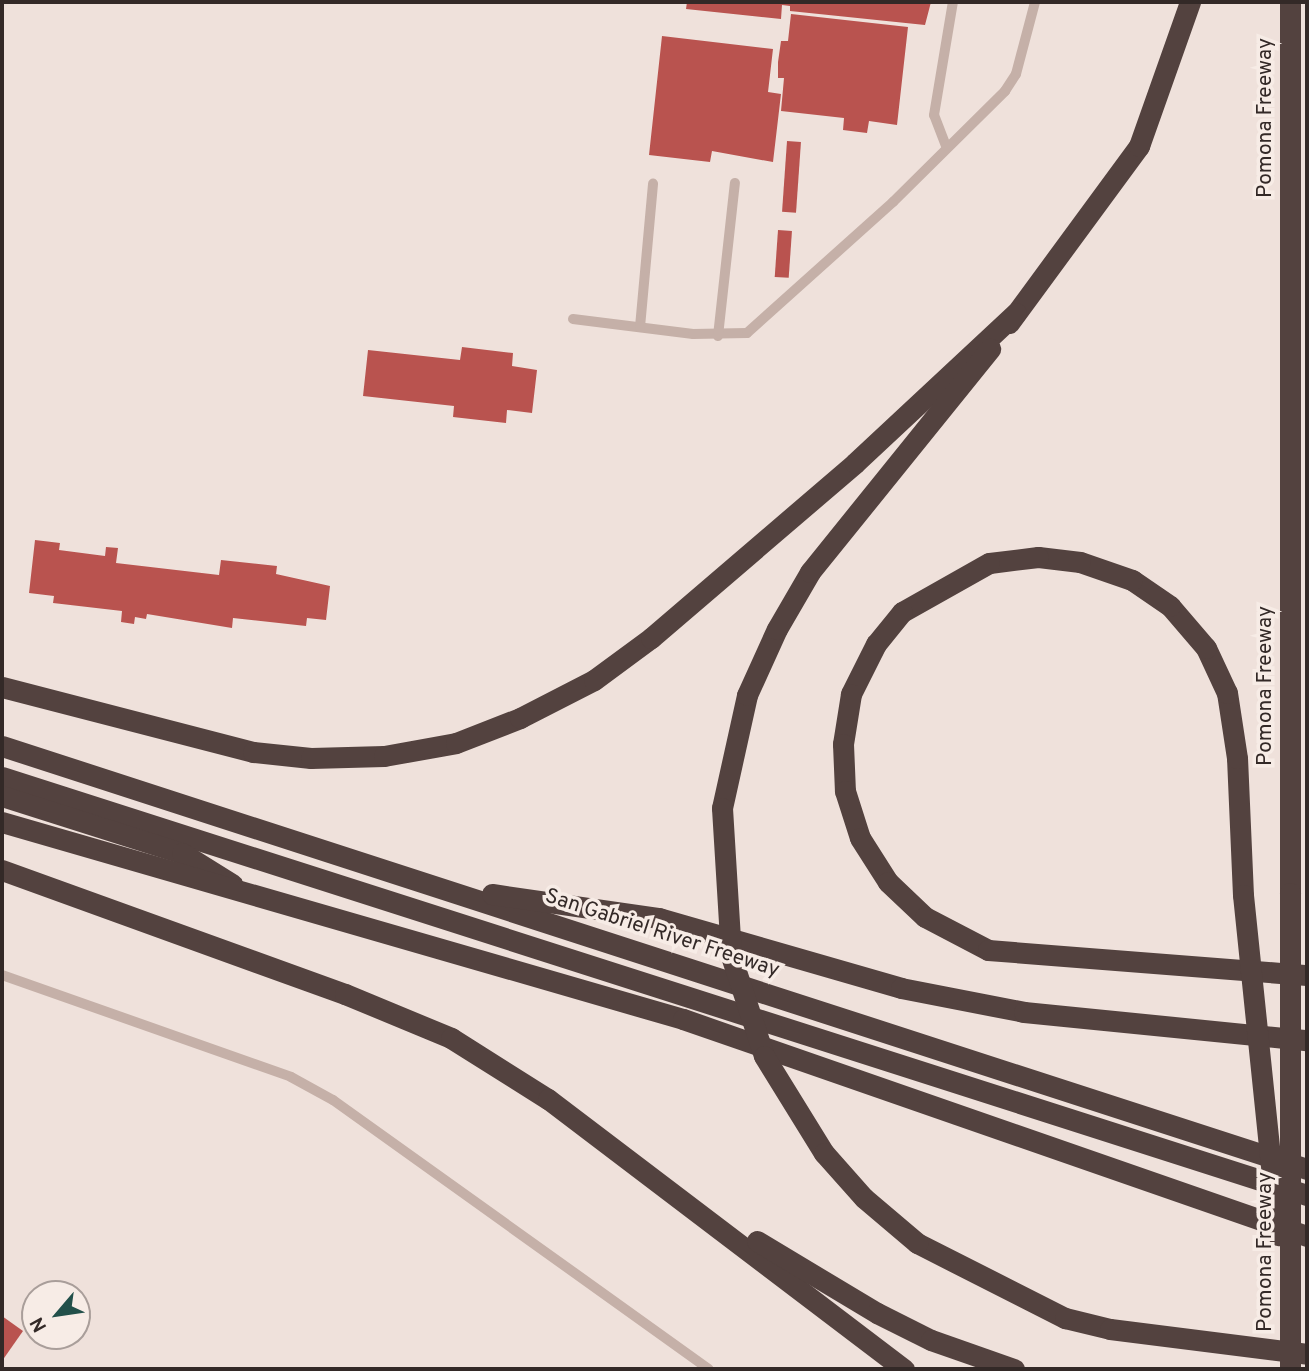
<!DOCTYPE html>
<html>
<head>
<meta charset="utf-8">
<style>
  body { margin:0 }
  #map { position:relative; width:1309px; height:1371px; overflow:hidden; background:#efe1db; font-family:Overpass,sans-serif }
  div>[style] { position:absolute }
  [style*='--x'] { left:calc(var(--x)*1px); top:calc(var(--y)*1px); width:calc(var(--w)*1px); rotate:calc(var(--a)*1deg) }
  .building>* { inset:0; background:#b9534f; transform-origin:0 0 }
  .lane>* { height:10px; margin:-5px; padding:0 5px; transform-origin:5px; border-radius:5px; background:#c5b0a8 }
  .highway>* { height:21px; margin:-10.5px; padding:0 10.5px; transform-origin:10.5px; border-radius:10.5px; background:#53423f }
  .highway-bridge>* { height:21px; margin:-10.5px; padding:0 10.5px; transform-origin:10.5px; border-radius:10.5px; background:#53423f }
  span { translate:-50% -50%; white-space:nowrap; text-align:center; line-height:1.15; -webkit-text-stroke:7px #f7ece6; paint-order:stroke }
  .street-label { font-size:21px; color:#332927 }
  .frame { position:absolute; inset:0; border:4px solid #332927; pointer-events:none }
  .north { position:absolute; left:21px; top:1280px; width:70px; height:70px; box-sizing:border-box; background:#f7ece6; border:2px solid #a99e9a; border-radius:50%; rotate:241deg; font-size:19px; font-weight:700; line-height:28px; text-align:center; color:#332927 }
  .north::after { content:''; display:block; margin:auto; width:24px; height:32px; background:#22504a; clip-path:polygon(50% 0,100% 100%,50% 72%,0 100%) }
</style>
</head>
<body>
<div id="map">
  <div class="building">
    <div style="clip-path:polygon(687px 2px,931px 2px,925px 25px,790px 11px,790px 6px,782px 5px,781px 19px,686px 9px)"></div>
    <div style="clip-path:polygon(791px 14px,908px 27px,897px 125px,869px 121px,867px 133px,843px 130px,844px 118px,781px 111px,784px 78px,778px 78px,778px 62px,781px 41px,788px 41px)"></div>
    <div style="clip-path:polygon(662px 36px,773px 49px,768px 92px,781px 94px,773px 162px,712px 151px,710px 162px,649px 155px)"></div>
    <div style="left:787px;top:141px;width:14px;height:71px;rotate:4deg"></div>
    <div style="left:778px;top:230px;width:14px;height:47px;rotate:4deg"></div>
    <div style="clip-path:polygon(462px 347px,513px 353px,512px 366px,537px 370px,532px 413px,507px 410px,506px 423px,453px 417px,454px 406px,363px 396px,368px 350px,460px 360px)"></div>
    <div style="clip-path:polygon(35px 540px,60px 543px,59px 550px,105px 556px,106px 547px,118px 548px,116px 563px,219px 575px,221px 560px,277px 566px,276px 574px,330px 586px,326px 620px,307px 618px,306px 626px,233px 618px,232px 628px,147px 614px,146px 619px,135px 617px,134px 624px,121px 622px,122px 611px,53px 603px,54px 596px,29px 593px)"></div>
    <div style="clip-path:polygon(2px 1316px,23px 1331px,2px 1361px)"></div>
  </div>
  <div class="lane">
    <div style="--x:946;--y:146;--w:33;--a:-111"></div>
    <div style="--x:934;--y:115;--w:115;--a:-80.5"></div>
    <div style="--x:573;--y:319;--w:121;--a:7.1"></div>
    <div style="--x:693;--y:334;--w:54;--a:-1.1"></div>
    <div style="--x:747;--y:333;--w:196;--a:-41.9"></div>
    <div style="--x:893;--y:202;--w:158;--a:-44.7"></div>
    <div style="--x:1005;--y:91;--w:20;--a:-57"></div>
    <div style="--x:1016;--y:74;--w:74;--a:-75.2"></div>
    <div style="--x:640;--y:327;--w:144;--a:-84.8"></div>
    <div style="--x:718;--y:336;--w:154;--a:-83.7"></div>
    <div style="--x:2;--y:975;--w:306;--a:19.4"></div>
    <div style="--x:291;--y:1077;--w:48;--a:28.7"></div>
    <div style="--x:333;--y:1100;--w:462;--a:35.6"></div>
  </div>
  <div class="highway">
    <div style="--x:1290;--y:2;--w:891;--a:90"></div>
    <div style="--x:1009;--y:323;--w:220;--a:-53.7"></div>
    <div style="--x:1139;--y:146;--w:153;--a:-70.5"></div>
    <div style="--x:2;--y:687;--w:259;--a:14.5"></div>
    <div style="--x:253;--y:752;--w:58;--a:5.9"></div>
    <div style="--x:311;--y:758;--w:73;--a:-1.6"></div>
    <div style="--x:384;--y:756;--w:73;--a:-10.2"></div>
    <div style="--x:456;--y:743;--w:69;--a:-21.3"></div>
    <div style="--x:520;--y:718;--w:83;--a:-27.2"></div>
    <div style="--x:594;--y:680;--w:71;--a:-36.4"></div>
    <div style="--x:651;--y:638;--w:269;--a:-40.6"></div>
    <div style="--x:855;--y:463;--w:220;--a:-43"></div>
    <div style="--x:2;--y:746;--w:1372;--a:17.96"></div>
    <div style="--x:2;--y:777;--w:1370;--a:17.76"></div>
    <div style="--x:2;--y:796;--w:189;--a:17.6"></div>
    <div style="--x:182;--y:853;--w:59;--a:31.8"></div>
    <div style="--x:722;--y:808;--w:116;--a:-77.5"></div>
    <div style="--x:747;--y:695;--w:72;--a:-65.6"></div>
    <div style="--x:777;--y:629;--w:66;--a:-59.9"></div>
    <div style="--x:810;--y:572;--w:287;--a:-51.1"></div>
    <div style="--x:2;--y:822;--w:709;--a:16.13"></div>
    <div style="--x:683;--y:1019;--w:661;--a:19.18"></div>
    <div style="--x:2;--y:870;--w:365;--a:19.9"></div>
    <div style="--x:345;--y:994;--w:115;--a:22.5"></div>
    <div style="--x:451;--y:1038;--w:115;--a:32.2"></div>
    <div style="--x:548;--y:1099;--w:447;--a:37.2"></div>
    <div style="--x:492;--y:894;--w:169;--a:8.2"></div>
    <div style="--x:659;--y:918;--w:252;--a:16.1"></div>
    <div style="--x:901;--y:988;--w:125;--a:11"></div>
    <div style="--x:1024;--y:1012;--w:284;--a:5.7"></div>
    <div style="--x:1243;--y:895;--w:137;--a:-92.5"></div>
    <div style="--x:1237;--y:758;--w:66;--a:-98.7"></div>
    <div style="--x:1227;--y:693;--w:50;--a:-115"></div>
    <div style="--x:1206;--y:648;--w:55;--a:-130.6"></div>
    <div style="--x:1170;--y:606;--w:46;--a:-145.6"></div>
    <div style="--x:1132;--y:580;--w:55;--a:-160.9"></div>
    <div style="--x:1080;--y:562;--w:42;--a:-173.2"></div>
    <div style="--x:1038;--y:557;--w:49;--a:173"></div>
    <div style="--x:989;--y:563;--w:100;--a:150.6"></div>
    <div style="--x:902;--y:612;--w:41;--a:129.1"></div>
    <div style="--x:876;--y:644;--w:56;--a:116.6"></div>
    <div style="--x:851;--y:694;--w:51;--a:99.1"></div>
    <div style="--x:843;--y:744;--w:47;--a:87.6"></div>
    <div style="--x:845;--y:791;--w:49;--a:72.3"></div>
    <div style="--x:860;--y:838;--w:52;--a:57.5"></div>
    <div style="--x:888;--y:882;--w:51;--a:43.4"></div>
    <div style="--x:925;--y:917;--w:71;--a:27.6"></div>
    <div style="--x:988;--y:950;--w:320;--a:4.5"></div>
    <div style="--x:757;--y:1241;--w:140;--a:31"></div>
    <div style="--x:877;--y:1313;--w:60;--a:26.6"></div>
    <div style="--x:931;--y:1340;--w:88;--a:19.3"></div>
    <div style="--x:917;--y:1243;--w:166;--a:26.9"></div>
    <div style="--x:1065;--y:1318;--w:46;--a:13.7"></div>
    <div style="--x:1110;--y:1329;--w:199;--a:7.2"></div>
  </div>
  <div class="highway-bridge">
    <div style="--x:722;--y:808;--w:148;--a:86.5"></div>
    <div style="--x:731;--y:956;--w:105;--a:71.7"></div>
    <div style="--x:764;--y:1056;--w:114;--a:58.3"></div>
    <div style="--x:824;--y:1153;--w:60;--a:48.4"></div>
    <div style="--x:864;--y:1198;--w:70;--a:40.3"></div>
    <div style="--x:1243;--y:895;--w:342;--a:84.1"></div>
    <div style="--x:1290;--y:1369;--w:476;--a:-90"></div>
  </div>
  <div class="street-label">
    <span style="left:1266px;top:118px;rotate:-90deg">Pomona Freeway</span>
    <span style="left:1266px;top:686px;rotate:-90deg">Pomona Freeway</span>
    <span style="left:662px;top:934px;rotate:18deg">San Gabriel River Freeway</span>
    <span style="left:1266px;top:1252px;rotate:-90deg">Pomona Freeway</span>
  </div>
  <div class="frame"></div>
  <div class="north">N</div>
</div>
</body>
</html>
